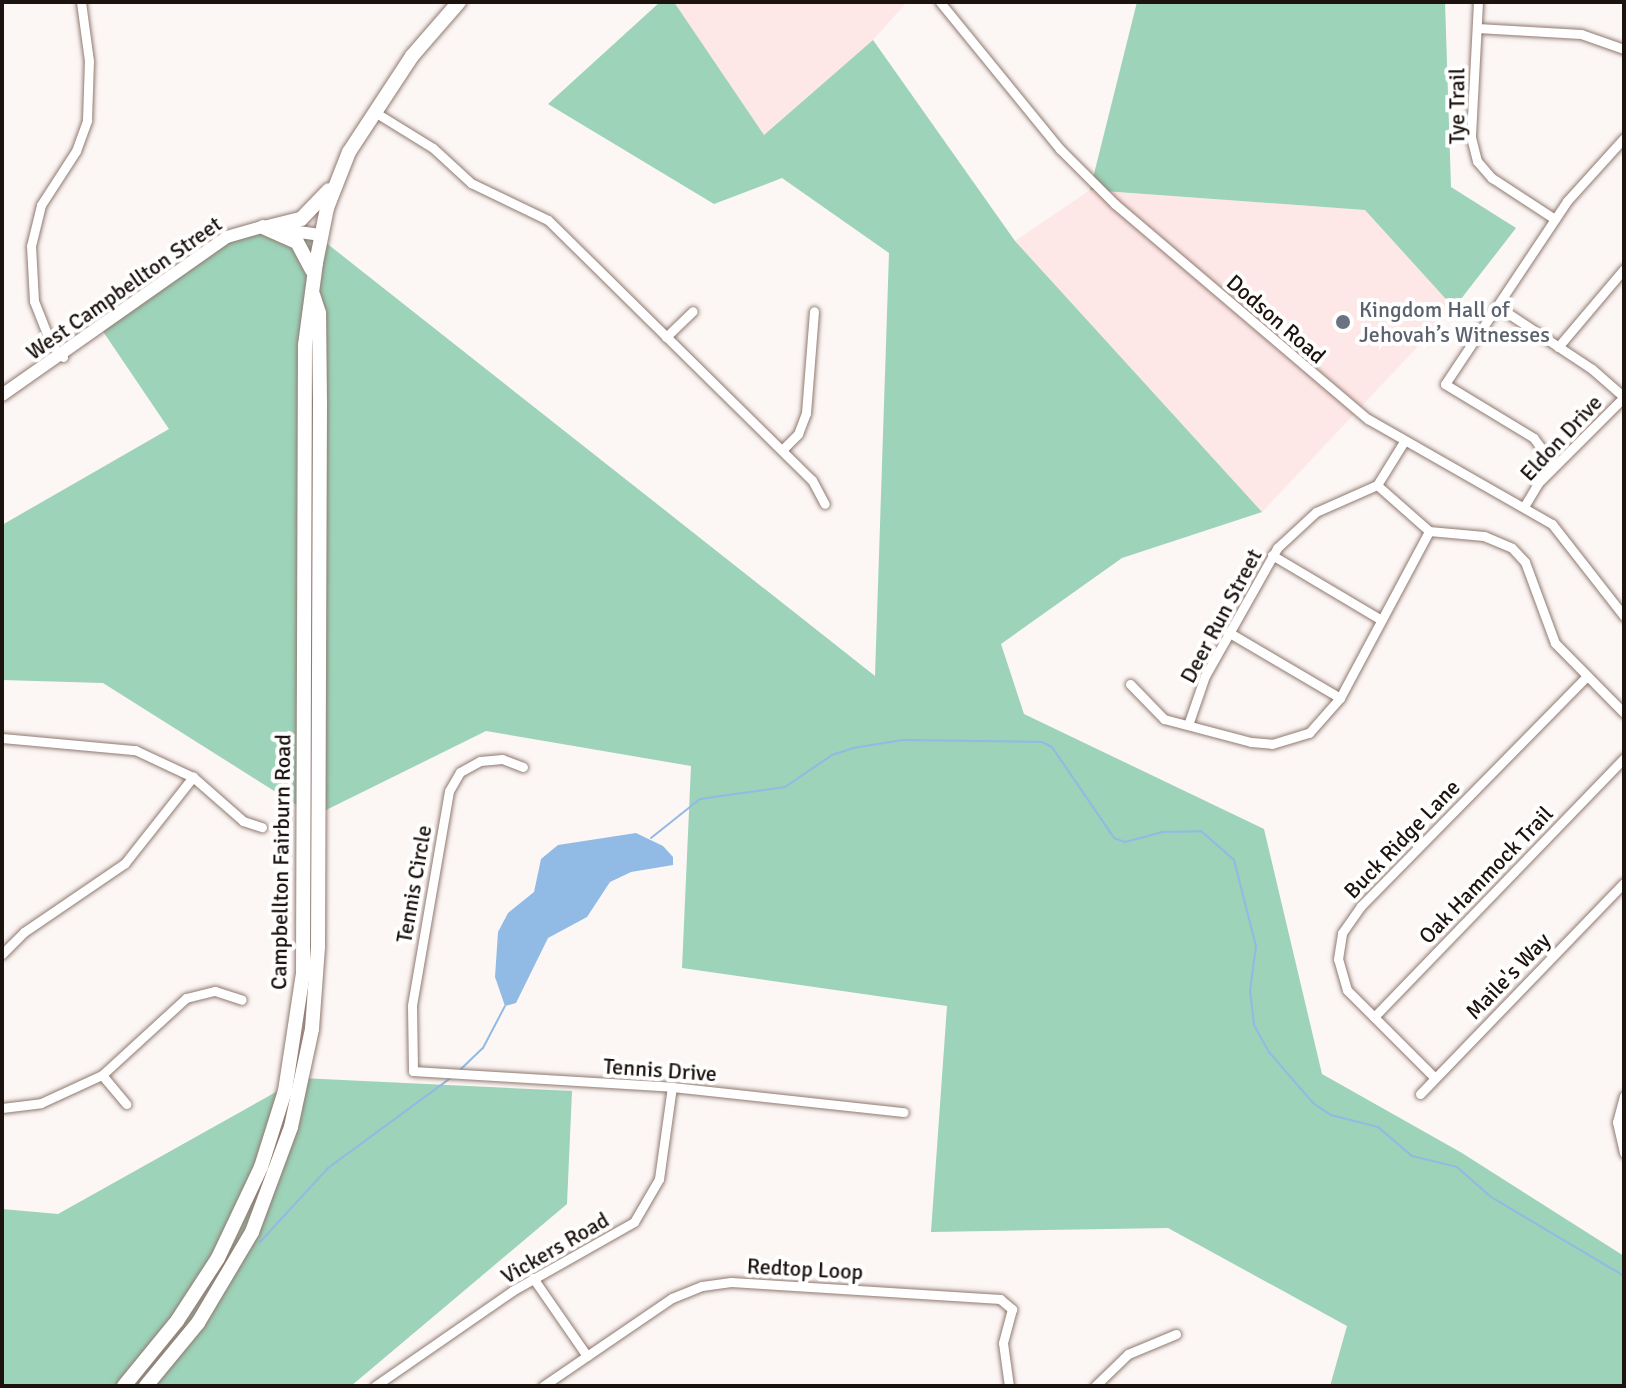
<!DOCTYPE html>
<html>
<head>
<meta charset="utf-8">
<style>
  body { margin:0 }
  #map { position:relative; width:1626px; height:1388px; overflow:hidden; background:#fcf6f4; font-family:Signika,sans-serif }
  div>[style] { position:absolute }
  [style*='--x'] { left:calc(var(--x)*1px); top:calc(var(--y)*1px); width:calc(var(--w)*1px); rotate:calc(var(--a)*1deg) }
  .commercial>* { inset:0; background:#fee8e7 }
  .green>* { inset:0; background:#9cd3b9 }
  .water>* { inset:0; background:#91bae5 }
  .stream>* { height:2px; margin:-1px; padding:0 1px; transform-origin:1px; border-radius:1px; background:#91bae5 }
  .roads { filter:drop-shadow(0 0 2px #907970) drop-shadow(0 0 2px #907970) }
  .minor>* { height:9px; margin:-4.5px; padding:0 4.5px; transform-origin:4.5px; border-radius:4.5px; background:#fff }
  .secondary>* { height:12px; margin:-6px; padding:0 6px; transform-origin:6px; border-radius:6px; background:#fff }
  .primary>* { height:14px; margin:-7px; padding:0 7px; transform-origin:7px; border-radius:7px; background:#fff }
  .dots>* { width:22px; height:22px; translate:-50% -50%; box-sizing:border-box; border:4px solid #fff; border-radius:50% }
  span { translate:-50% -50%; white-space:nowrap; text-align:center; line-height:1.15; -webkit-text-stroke:8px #fff; paint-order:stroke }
  .street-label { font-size:22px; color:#1c130f }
  .worship-label { font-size:22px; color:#5b616d }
  .left { translate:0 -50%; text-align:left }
  .frame { position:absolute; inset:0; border:4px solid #1c130f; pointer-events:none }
</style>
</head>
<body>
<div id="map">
  <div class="commercial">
    <div style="clip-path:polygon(674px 2px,907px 2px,873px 40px,764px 135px)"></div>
    <div style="clip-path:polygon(1090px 190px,1365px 210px,1454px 308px,1262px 512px,1015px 241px)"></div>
  </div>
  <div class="green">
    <div style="clip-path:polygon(660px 2px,674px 2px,764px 135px,873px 40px,1015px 241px,1262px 512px,1122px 558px,1001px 644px,1024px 714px,1264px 829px,1322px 1074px,1462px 1153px,1624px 1256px,1624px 1386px,1330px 1386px,1347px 1326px,1168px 1228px,931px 1232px,947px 1006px,682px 968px,691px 766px,486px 731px,314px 816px,103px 683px,2px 680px,2px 525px,169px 429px,100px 327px,237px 237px,271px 230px,325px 242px,875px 676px,889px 253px,782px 178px,714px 204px,548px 104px)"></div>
    <div style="clip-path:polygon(1137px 2px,1445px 2px,1451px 187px,1516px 228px,1454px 308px,1365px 210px,1090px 190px)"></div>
    <div style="clip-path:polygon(301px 1078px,572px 1091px,567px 1204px,351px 1386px,2px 1386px,2px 1209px,58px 1214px)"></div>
  </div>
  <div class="water">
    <div style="clip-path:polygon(636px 833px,663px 846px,673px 857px,673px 865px,631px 872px,610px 882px,587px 917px,548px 938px,516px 1003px,505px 1006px,495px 977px,498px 932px,508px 913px,534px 892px,541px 859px,558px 845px)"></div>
  </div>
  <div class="stream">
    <div style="--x:651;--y:838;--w:63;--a:-38.5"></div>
    <div style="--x:700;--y:799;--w:86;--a:-8"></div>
    <div style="--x:785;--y:787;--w:57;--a:-34.2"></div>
    <div style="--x:832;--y:755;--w:22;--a:-18"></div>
    <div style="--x:853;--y:748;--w:50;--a:-9.3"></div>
    <div style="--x:902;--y:740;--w:140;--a:0.8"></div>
    <div style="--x:1042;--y:742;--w:11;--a:27"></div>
    <div style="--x:1052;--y:747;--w:110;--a:55.7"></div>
    <div style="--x:1114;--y:838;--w:12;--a:20"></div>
    <div style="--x:1125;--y:842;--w:38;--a:-15"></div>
    <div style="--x:1162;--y:832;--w:39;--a:-1"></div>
    <div style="--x:1201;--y:831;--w:44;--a:41.3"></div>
    <div style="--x:1234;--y:860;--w:89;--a:75.7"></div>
    <div style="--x:1256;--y:946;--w:45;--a:97.6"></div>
    <div style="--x:1250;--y:991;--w:34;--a:83"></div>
    <div style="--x:1254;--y:1025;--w:31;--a:61"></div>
    <div style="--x:1269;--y:1052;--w:67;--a:49.2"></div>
    <div style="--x:1313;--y:1103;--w:22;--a:34"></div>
    <div style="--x:1331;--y:1115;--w:49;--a:14.3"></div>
    <div style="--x:1378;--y:1127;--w:45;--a:40.5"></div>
    <div style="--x:1412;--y:1156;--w:46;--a:13.7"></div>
    <div style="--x:1457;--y:1167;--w:45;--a:41.4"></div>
    <div style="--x:1491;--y:1197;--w:155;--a:30.7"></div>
    <div style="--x:460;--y:1070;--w:32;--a:-44"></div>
    <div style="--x:483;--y:1048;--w:47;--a:-62.4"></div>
    <div style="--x:260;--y:1242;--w:100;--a:-47.4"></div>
    <div style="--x:328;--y:1168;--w:154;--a:-36.3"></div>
  </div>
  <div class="roads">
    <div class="minor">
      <div style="--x:940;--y:2;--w:190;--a:50.8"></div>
      <div style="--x:1060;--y:149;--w:78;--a:45"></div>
      <div style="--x:1115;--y:204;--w:332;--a:40.4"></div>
      <div style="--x:1368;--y:419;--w:212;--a:29.7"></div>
      <div style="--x:1552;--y:524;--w:117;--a:52"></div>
      <div style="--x:1478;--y:2;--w:135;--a:93"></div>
      <div style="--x:1471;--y:137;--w:25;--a:76"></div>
      <div style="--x:1477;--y:161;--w:23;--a:49"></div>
      <div style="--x:1492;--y:178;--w:75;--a:33.1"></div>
      <div style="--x:1477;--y:28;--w:104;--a:3.3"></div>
      <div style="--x:1581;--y:34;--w:46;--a:19.2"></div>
      <div style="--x:373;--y:111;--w:70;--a:31.7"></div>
      <div style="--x:433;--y:148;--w:52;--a:42.6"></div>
      <div style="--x:471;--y:183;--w:85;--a:25.7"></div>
      <div style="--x:548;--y:220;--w:371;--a:44.6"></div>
      <div style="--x:812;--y:480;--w:27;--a:62"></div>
      <div style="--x:1497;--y:306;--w:114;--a:33.6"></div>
      <div style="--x:1592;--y:369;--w:43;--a:41.2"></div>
      <div style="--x:666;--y:337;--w:37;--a:-44"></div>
      <div style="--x:1558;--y:347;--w:102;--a:-49.8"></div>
      <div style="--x:63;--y:357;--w:18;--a:-133"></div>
      <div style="--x:51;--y:344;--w:46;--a:-111.6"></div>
      <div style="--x:34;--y:301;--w:55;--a:-93.1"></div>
      <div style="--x:31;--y:246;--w:42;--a:-76.3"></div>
      <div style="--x:41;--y:205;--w:64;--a:-57.1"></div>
      <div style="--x:76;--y:151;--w:33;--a:-70"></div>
      <div style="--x:87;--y:120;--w:59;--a:-88.1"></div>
      <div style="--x:89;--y:61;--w:60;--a:-97.7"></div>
      <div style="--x:782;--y:450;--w:23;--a:-45"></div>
      <div style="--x:798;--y:434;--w:22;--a:-69"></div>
      <div style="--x:806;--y:413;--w:102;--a:-85.5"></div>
      <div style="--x:1554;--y:465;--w:34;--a:-127"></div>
      <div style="--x:1534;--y:438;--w:104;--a:-148.8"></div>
      <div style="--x:1445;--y:384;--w:220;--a:-56.3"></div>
      <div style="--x:1567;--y:201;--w:85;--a:-47.9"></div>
      <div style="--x:1377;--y:485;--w:69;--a:41.5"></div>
      <div style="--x:1429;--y:531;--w:55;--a:5.2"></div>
      <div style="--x:1484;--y:536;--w:30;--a:23"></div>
      <div style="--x:1512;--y:548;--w:19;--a:47"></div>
      <div style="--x:1525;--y:562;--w:86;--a:69.7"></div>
      <div style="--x:1555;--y:643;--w:98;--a:45.4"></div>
      <div style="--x:1525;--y:505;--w:26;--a:-59"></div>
      <div style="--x:1538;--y:483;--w:122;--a:-45"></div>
      <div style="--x:1272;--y:555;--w:126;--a:30.7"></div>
      <div style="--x:1228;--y:632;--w:130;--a:30.5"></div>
      <div style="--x:1130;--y:684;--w:49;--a:45.8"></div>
      <div style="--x:1164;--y:719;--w:90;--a:14.8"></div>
      <div style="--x:1251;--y:742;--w:21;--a:5"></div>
      <div style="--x:1272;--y:744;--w:39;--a:-17"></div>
      <div style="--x:1309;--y:733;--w:47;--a:-48.5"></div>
      <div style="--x:1340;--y:698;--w:189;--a:-61.9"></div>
      <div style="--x:1188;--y:725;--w:52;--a:-70.9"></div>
      <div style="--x:1205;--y:676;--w:147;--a:-60.6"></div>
      <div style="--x:1277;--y:548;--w:53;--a:-42.7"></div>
      <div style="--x:1316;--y:512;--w:67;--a:-23.9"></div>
      <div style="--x:1377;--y:485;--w:49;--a:-58.2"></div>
      <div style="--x:2;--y:738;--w:134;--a:5.2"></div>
      <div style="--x:135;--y:750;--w:64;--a:25"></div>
      <div style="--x:193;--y:777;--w:67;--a:41.3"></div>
      <div style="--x:243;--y:821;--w:20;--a:18"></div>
      <div style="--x:523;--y:767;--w:22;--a:-159"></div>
      <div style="--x:502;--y:759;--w:22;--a:175"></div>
      <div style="--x:480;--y:761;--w:23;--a:151"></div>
      <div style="--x:460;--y:772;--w:22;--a:120"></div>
      <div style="--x:449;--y:791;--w:218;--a:99.8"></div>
      <div style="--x:412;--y:1006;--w:65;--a:89.1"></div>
      <div style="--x:413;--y:1071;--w:259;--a:3.5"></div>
      <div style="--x:672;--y:1087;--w:233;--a:6.2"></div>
      <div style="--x:2;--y:954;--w:31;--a:-45"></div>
      <div style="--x:24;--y:932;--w:122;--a:-34.3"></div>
      <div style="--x:125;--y:863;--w:110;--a:-51.7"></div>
      <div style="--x:1374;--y:1017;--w:360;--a:-46"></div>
      <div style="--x:102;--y:1075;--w:38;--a:50"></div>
      <div style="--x:1434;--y:1077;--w:123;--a:-135"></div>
      <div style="--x:1347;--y:990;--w:32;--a:-106"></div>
      <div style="--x:1338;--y:959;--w:26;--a:-81"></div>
      <div style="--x:1342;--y:933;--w:33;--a:-55"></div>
      <div style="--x:1361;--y:906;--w:321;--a:-45.5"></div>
      <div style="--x:1420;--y:1094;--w:293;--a:-46"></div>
      <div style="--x:1624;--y:1096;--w:27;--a:105"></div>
      <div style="--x:1617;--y:1122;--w:32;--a:77"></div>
      <div style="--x:2;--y:1108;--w:39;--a:-7"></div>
      <div style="--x:41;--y:1103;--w:67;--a:-24.7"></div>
      <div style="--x:102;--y:1075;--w:114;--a:-42.5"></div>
      <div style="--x:186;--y:998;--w:30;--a:-14"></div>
      <div style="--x:215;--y:991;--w:28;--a:18"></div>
      <div style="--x:533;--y:1278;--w:95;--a:55.3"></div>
      <div style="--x:375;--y:1386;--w:167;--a:-34.7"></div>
      <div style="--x:512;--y:1291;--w:140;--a:-29.5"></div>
      <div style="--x:634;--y:1222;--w:50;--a:-59.8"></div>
      <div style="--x:659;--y:1179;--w:93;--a:-82"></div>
      <div style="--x:543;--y:1386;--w:156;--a:-34.3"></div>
      <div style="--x:672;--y:1298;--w:32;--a:-22"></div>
      <div style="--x:702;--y:1286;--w:29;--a:-8"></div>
      <div style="--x:731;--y:1282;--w:270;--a:3.6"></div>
      <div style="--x:1000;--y:1299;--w:16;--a:40"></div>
      <div style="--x:1012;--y:1309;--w:35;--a:105"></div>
      <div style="--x:1003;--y:1343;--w:43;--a:82.1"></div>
      <div style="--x:1095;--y:1386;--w:46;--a:-44.1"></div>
      <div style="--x:1128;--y:1354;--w:52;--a:-22.6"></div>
    </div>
    <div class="secondary">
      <div style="--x:2;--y:395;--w:275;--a:-35.1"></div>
      <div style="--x:227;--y:237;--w:37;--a:-16"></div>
      <div style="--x:263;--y:227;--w:59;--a:7.9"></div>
    </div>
    <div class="primary">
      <div style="--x:263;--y:227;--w:37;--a:24"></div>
      <div style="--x:297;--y:242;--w:32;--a:62"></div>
      <div style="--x:268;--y:227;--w:34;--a:-14"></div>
      <div style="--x:301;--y:219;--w:40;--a:-46"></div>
      <div style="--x:124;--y:1386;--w:84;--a:-50.8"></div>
      <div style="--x:177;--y:1321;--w:75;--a:-56.9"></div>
      <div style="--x:218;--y:1258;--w:101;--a:-64.7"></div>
      <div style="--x:261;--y:1167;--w:80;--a:-72.5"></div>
      <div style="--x:285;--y:1091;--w:118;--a:-81.3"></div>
      <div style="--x:303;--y:974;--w:629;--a:-89.82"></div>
      <div style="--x:305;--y:345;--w:83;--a:-82.4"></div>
      <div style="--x:316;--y:263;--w:56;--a:-78.7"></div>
      <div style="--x:327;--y:208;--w:60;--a:-68.6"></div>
      <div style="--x:349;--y:152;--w:115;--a:-56.7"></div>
      <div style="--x:412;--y:56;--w:72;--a:-49"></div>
      <div style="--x:146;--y:1386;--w:82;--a:-50.5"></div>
      <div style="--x:198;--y:1323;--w:106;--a:-59.3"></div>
      <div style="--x:252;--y:1232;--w:112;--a:-69.6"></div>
      <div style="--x:291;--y:1127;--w:100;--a:-77.9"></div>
      <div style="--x:312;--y:1029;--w:82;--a:-85.8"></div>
      <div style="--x:318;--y:947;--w:544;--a:-89.79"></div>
      <div style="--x:320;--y:403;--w:90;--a:-90.6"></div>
      <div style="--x:319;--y:313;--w:19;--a:-108"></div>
    </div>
  </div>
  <div class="dots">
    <div style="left:1343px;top:322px;background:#6b7280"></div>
  </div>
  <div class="street-label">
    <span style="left:1457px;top:106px;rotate:-90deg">Tye Trail</span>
    <span style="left:124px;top:288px;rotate:-35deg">West Campbellton Street</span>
    <span style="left:1276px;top:319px;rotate:41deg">Dodson Road</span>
    <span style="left:1561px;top:438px;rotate:-47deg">Eldon Drive</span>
    <span style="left:1221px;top:616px;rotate:-62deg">Deer Run Street</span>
    <span style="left:1402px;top:839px;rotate:-46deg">Buck Ridge Lane</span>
    <span style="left:281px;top:862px;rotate:-89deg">Campbellton Fairburn Road</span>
    <span style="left:1486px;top:875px;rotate:-46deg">Oak Hammock Trail</span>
    <span style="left:414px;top:884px;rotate:-80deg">Tennis Circle</span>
    <span style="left:1508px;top:976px;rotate:-46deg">Maile's Way</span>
    <span style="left:660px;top:1070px;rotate:4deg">Tennis Drive</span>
    <span style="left:555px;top:1248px;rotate:-30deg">Vickers Road</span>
    <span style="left:805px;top:1269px;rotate:3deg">Redtop Loop</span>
  </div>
  <div class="worship-label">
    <span class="left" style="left:1359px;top:322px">Kingdom Hall of<br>Jehovah’s Witnesses</span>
  </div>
  <div class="frame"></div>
</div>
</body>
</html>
